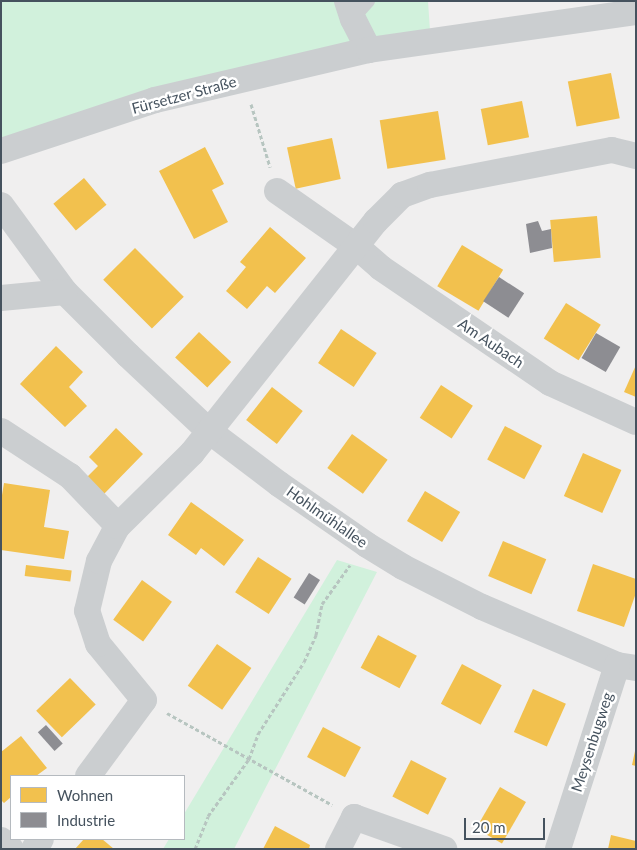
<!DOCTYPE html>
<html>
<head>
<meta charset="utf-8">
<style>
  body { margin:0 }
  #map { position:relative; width:637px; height:850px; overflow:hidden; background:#f0efef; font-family:Lato,sans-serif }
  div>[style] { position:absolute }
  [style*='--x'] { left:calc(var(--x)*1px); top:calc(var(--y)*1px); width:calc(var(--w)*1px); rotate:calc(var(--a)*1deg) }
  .green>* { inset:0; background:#d1f1dc }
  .homes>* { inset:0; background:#f2c14e; transform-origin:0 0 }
  .industry>* { inset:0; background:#8d8d92; transform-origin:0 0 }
  .path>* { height:3px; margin-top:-1.5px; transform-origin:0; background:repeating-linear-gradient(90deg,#b7c5c0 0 4px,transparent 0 6.5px) }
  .lane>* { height:12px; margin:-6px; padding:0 6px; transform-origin:6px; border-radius:6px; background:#cbced0 }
  .street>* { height:26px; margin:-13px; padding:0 13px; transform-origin:13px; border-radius:13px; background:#cbced0 }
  span { translate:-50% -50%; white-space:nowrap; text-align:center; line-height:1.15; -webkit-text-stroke:5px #fff; paint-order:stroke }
  .street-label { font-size:15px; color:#45525e }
  .frame { position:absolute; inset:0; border:2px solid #45525e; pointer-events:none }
  .legend { position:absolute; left:10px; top:775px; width:175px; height:65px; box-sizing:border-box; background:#fff; border:1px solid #b5babf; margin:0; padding:6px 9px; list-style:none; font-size:15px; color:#45525e }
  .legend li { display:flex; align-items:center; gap:10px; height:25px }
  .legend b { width:25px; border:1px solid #b5babf }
  .scale { position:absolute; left:464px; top:818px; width:81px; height:22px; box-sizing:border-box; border:2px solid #45525e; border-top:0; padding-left:6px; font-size:15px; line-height:18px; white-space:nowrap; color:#45525e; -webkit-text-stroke:4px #fff; paint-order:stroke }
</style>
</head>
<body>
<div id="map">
  <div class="green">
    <div style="clip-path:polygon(1px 1px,428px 1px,430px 31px,1px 139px)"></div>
    <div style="clip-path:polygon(337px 560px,377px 572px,234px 849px,163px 849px,169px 839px,184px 839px,184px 814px)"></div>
  </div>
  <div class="homes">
    <div style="left:611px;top:73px;width:46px;height:44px;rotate:79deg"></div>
    <div style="left:522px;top:101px;width:37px;height:42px;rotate:79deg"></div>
    <div style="left:438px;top:111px;width:49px;height:59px;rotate:81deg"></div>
    <div style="left:332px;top:138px;width:42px;height:46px;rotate:78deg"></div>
    <div style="clip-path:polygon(205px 147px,224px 184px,212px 190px,228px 222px,194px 239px,159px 171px)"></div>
    <div style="left:84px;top:178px;width:35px;height:40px;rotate:50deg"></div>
    <div style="left:597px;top:216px;width:42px;height:47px;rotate:85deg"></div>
    <div style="clip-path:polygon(270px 227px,306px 258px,275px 293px,267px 286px,247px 309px,226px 291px,246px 267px,240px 262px)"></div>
    <div style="left:462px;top:245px;width:48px;height:48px;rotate:31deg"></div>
    <div style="left:135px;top:248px;width:69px;height:45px;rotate:45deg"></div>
    <div style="left:566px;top:303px;width:41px;height:42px;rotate:32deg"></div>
    <div style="left:341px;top:329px;width:43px;height:41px;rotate:34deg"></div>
    <div style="left:199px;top:332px;width:44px;height:35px;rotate:43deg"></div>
    <div style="clip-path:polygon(56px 346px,83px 372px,69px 387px,87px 406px,65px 427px,20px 384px)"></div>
    <div style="clip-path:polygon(636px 365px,636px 397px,624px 392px)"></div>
    <div style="left:441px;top:385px;width:38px;height:39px;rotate:33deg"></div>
    <div style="left:272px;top:387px;width:39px;height:42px;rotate:38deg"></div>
    <div style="left:505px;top:426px;width:42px;height:38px;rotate:28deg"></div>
    <div style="clip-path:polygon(116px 428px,143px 454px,104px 494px,87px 477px,98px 466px,89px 457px)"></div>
    <div style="left:352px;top:434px;width:44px;height:42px;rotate:36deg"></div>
    <div style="left:583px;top:453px;width:42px;height:47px;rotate:24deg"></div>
    <div style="clip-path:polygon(4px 483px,50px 490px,44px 527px,69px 531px,64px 559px,1px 550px,1px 501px)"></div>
    <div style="left:425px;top:491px;width:41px;height:35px;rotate:31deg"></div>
    <div style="clip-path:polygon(191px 502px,244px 540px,224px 566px,201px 548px,196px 555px,168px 535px)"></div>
    <div style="left:503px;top:541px;width:47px;height:38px;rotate:23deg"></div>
    <div style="left:258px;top:557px;width:40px;height:42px;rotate:33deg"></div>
    <div style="clip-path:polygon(593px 564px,636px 579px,636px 593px,624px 627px,577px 611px)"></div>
    <div style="left:26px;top:565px;width:46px;height:11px;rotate:7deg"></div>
    <div style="left:142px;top:580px;width:37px;height:49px;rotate:36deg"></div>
    <div style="left:378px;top:635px;width:44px;height:37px;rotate:28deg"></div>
    <div style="left:217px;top:644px;width:42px;height:51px;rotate:35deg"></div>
    <div style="left:462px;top:664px;width:45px;height:45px;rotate:28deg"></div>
    <div style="left:70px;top:678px;width:37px;height:47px;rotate:46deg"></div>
    <div style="left:533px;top:689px;width:36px;height:47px;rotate:24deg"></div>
    <div style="left:323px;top:727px;width:43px;height:34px;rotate:28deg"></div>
    <div style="clip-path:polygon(21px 736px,47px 768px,36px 776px,11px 776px,11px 797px,4px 803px,1px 800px,1px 752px)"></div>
    <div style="clip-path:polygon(635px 751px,636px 751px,636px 766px,632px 765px)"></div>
    <div style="left:411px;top:760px;width:40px;height:41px;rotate:27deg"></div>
    <div style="left:500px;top:787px;width:30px;height:48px;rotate:30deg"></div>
    <div style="clip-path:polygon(275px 826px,310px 845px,309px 849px,263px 849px)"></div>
    <div style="clip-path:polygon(611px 835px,636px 841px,636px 849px,608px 849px)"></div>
    <div style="clip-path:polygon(84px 839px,102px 839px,114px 849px,75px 849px)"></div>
  </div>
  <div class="industry">
    <div style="clip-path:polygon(538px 221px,542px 231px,551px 229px,552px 248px,530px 253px,526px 224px)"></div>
    <div style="left:499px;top:277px;width:30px;height:29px;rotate:33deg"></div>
    <div style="left:596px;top:333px;width:28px;height:29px;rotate:30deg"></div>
    <div style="left:309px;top:573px;width:13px;height:29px;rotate:32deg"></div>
    <div style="left:46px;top:725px;width:25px;height:11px;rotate:48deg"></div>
  </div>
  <div class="path">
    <div style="--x:251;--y:104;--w:66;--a:73.2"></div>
    <div style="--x:167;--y:713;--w:189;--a:29.1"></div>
    <div style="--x:195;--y:849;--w:35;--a:-68"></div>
    <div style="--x:208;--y:816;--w:70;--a:-54.3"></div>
    <div style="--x:249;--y:759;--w:27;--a:-70"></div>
    <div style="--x:258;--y:734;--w:85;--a:-57.4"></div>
    <div style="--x:304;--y:662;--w:30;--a:-66"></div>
    <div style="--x:316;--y:635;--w:32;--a:-79"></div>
    <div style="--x:322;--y:604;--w:48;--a:-54.3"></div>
  </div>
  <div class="lane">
    <div style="--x:353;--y:19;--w:24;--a:-48"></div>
  </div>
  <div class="street">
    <div style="--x:347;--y:1;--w:19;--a:72"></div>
    <div style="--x:353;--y:19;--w:35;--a:63"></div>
    <div style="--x:1;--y:151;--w:162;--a:-18.3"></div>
    <div style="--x:155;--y:100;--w:220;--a:-13.2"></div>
    <div style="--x:369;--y:50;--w:270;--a:-8.1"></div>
    <div style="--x:277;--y:191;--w:98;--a:35"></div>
    <div style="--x:357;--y:247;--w:32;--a:41"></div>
    <div style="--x:381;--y:268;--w:204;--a:34.2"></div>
    <div style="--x:550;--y:383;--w:94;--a:24.4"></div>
    <div style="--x:1;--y:205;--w:108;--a:53.7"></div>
    <div style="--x:65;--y:292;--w:89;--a:45"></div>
    <div style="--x:128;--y:355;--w:111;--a:43.2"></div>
    <div style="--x:209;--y:431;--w:88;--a:37.1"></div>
    <div style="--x:279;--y:484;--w:107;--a:34.7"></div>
    <div style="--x:367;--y:545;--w:42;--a:31.4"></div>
    <div style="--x:403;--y:567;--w:89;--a:26.9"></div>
    <div style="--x:482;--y:607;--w:147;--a:23.2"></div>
    <div style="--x:617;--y:665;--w:19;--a:9"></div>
    <div style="--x:1;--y:298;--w:64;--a:-5.4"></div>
    <div style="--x:1;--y:431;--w:82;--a:33.1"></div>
    <div style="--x:70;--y:476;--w:69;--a:46.2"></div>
    <div style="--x:88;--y:776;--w:94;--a:-53.6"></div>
    <div style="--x:144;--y:700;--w:72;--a:-129.4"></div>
    <div style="--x:98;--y:644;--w:35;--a:-108"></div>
    <div style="--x:87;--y:611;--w:51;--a:-76.5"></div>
    <div style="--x:99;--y:561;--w:40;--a:-62"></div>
    <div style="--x:118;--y:526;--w:104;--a:-44.6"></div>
    <div style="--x:192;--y:453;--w:296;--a:-51.6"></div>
    <div style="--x:376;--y:221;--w:37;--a:-45"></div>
    <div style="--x:402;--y:195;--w:30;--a:-20"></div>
    <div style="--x:430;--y:185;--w:185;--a:-10.9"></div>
    <div style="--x:612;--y:150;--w:25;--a:14"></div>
    <div style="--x:1;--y:840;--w:13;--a:42"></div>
    <div style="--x:34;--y:849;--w:12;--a:-55"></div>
    <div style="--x:338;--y:849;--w:36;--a:-63"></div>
    <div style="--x:354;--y:817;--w:96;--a:19.6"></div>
    <div style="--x:558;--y:849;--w:193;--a:-72.2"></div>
  </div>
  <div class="street-label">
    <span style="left:184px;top:95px;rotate:-15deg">Fürsetzer Straße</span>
    <span style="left:491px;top:343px;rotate:34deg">Am Aubach</span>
    <span style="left:327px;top:517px;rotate:35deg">Hohlmühlallee</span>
    <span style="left:592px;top:742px;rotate:-72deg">Meysenbugweg</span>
  </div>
  <div class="frame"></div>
  <ul class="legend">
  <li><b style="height:14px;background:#f2c14e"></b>Wohnen</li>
  <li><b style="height:14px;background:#8d8d92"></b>Industrie</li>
  </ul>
  <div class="scale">20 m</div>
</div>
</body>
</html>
